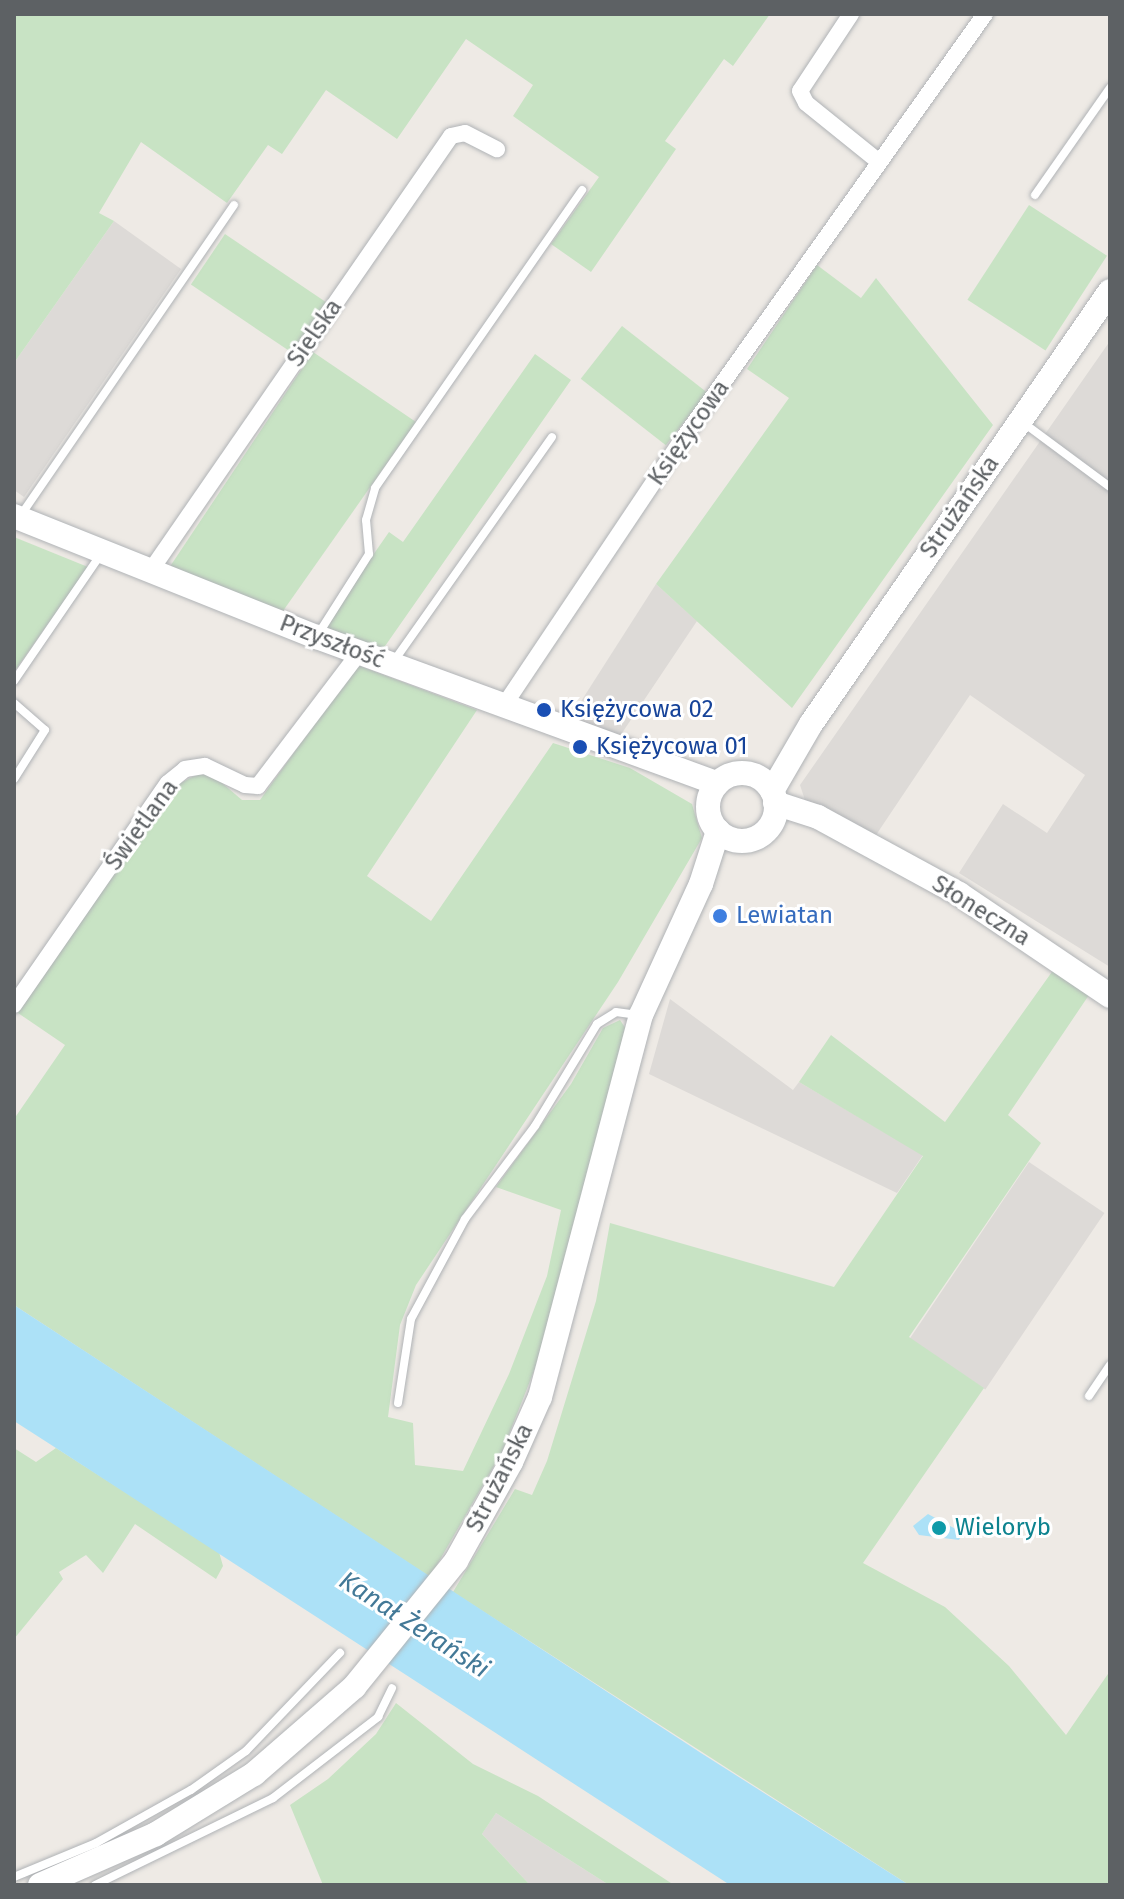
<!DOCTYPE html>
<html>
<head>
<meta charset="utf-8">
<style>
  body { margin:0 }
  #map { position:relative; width:1124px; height:1899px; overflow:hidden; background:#eeeae5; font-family:"Fira Sans",sans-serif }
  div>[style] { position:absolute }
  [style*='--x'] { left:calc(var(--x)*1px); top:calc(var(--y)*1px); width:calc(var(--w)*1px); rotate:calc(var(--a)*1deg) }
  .industrial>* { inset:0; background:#dddad7; transform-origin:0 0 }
  .green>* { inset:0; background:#c8e3c4; transform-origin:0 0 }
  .water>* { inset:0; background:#ace1f7 }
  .roads { filter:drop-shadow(0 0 2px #b0b3b6) drop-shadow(0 0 2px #b0b3b6) }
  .lane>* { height:8px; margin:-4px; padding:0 4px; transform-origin:4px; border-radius:4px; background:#fff }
  .street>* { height:16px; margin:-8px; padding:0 8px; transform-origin:8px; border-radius:8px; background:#fff }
  .secondary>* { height:24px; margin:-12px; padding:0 12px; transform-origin:12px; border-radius:12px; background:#fff }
  .secondary>.ring { margin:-12px; padding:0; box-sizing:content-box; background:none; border:24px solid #fff; border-radius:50% }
  .dots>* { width:22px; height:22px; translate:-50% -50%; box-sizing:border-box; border:4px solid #fff; border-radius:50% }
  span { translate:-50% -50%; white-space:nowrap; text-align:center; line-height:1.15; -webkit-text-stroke:6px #fff; paint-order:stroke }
  .street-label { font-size:24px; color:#5d6164 }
  .transit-label { font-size:24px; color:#164399 }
  .left { translate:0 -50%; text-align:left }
  .shop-label { font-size:24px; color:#366cbe }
  .culture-label { font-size:24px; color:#0d838f }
  .water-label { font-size:26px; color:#437997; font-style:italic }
  .frame { position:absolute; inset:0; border:16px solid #5d6164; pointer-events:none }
</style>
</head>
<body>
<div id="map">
  <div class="industrial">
    <div style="clip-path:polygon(114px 221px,181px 269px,24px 497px,14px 490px,14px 363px)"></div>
    <div style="clip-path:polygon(1110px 341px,1110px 967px,959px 873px,1003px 804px,1047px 833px,1085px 775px,970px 695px,874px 838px,805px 800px,800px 785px)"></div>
    <div style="clip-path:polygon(656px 584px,697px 621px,620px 736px,571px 717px)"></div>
    <div style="clip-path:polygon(670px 999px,793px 1090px,799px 1082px,923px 1155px,897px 1193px,649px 1074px)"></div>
    <div style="left:1029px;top:1162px;width:91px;height:213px;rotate:34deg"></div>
    <div style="clip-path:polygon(496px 1813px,609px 1885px,530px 1885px,482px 1834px)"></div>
  </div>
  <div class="green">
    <div style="clip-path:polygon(14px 14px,770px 14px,733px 66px,724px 59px,665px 141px,676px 149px,591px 272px,551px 244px,599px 177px,513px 116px,533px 85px,466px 39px,397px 139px,326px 90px,282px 154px,268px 145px,227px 203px,141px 142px,99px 213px,114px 221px,14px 363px)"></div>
    <div style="left:1029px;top:205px;width:93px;height:113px;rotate:33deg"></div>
    <div style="left:225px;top:234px;width:122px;height:61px;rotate:34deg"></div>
    <div style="clip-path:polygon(817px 265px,861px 298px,876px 278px,993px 425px,792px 708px,656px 584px,789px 398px,747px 369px)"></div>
    <div style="left:622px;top:326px;width:108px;height:67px;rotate:38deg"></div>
    <div style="clip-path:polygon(313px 352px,416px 422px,283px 611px,169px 568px)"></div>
    <div style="clip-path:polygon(535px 354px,571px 380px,383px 649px,328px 629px,328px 620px,389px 532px,403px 542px)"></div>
    <div style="clip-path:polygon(14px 537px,88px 567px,14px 672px)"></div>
    <div style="clip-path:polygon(357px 665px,477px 710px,367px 876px,431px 921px,553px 743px,630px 768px,692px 804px,702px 838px,618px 982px,416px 1285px,400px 1325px,388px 1417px,413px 1423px,415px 1465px,463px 1471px,509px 1374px,547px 1276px,561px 1210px,496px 1187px,571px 1084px,603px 1028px,620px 1020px,626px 1029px,547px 1338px,502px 1452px,430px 1577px,14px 1305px,14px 1119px,65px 1045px,18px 1013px,175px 786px,200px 773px,215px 777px,242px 800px,260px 800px)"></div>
    <div style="clip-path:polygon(1054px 969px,1091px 992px,1008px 1115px,1041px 1143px,909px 1337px,984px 1388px,863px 1563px,945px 1607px,1009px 1666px,1066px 1735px,1110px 1671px,1110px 1885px,909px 1885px,453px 1592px,515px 1489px,532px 1495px,547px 1461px,596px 1301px,610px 1223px,834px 1287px,923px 1156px,799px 1082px,831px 1035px,945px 1122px)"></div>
    <div style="clip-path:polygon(14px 1448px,36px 1462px,56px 1448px,219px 1552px,223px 1566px,216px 1579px,135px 1524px,103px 1573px,86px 1555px,59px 1572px,63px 1579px,14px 1639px)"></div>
    <div style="clip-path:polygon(396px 1703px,473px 1764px,538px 1796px,674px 1885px,609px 1885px,496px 1813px,482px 1834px,530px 1885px,323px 1885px,290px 1805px,328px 1779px,376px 1734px)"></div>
  </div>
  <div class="water">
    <div style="clip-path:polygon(14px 1305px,701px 1753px,909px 1885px,730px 1885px,56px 1448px,14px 1421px)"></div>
    <div style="clip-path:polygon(928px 1514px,963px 1533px,959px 1540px,919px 1535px,913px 1526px)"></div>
  </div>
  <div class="roads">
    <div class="lane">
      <div style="--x:1035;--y:195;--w:131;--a:-55"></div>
      <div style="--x:1021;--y:421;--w:111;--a:36.6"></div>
      <div style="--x:21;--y:515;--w:376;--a:-55.5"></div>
      <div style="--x:317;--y:636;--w:97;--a:-57.6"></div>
      <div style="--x:369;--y:554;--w:34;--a:-95"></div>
      <div style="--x:366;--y:520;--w:33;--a:-74"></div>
      <div style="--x:375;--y:488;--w:363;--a:-55.2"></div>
      <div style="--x:394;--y:661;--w:274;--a:-54.8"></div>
      <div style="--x:14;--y:681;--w:154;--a:-55.6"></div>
      <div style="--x:14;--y:703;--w:41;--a:41.1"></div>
      <div style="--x:45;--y:730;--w:58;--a:122.3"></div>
      <div style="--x:1089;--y:1396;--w:37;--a:-56"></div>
      <div style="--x:398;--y:1403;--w:85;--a:-81.2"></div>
      <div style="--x:411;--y:1319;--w:114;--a:-61.6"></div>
      <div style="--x:465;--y:1219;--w:116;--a:-53"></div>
      <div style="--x:535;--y:1126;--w:119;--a:-58.7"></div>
      <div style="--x:597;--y:1024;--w:22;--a:-32"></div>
      <div style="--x:616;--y:1012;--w:22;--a:8"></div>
      <div style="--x:14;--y:1877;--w:89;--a:-22.5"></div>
      <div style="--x:96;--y:1843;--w:109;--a:-29.2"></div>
      <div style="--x:191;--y:1790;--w:67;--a:-35.3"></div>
      <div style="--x:246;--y:1751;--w:136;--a:-46.2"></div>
      <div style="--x:95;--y:1885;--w:198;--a:-26"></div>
      <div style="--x:273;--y:1798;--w:133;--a:-37.6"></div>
      <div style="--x:378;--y:1717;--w:32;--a:-64"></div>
    </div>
    <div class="street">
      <div style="--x:851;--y:14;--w:92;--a:123.5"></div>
      <div style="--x:800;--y:91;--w:13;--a:63"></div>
      <div style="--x:806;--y:103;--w:94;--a:38.9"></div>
      <div style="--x:149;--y:573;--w:531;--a:-55.35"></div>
      <div style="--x:451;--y:136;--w:14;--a:-12"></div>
      <div style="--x:465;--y:133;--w:36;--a:27"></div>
      <div style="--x:503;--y:707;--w:318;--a:-56.2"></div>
      <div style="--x:680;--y:443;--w:526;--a:-54.59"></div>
      <div style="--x:14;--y:1005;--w:270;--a:-55.3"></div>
      <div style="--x:168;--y:783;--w:22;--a:-39"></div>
      <div style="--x:185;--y:769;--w:20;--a:-9"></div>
      <div style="--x:205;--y:766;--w:44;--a:25.4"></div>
      <div style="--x:245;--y:785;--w:13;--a:4"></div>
      <div style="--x:258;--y:786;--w:167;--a:-52.8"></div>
    </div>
    <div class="secondary">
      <div style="--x:14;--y:516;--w:326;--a:21.8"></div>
      <div style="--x:317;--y:637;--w:426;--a:20.1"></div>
      <div class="ring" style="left:708px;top:773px;width:44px;height:44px"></div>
      <div style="--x:772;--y:791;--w:78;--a:-59.8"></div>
      <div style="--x:811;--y:724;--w:526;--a:-55.37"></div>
      <div style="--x:775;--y:803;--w:45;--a:18"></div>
      <div style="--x:818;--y:817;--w:161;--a:28.6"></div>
      <div style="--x:959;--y:894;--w:182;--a:34"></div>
      <div style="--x:40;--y:1885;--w:127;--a:-23.7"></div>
      <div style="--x:156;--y:1834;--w:115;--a:-31.5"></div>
      <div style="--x:254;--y:1774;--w:133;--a:-41"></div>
      <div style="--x:354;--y:1687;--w:162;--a:-51"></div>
      <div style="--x:456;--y:1561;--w:113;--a:-60.9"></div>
      <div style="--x:511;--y:1462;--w:71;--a:-66"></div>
      <div style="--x:540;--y:1397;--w:395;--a:-75.2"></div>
      <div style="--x:641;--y:1015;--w:144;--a:-65.4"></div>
      <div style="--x:701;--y:884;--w:56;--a:-72.2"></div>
    </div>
  </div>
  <div class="dots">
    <div style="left:544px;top:710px;background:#1a4fb4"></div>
    <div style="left:580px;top:747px;background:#1a4fb4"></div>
    <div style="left:720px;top:916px;background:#3f7fe0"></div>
    <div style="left:939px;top:1528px;background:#0f9aa8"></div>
  </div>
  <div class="street-label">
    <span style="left:315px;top:333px;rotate:-55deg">Sielska</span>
    <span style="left:689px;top:433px;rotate:-55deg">Księżycowa</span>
    <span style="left:960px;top:507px;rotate:-55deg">Strużańska</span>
    <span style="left:332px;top:642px;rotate:21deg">Przyszłość</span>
    <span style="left:142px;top:825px;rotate:-54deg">Świetlana</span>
    <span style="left:981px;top:911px;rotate:32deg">Słoneczna</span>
    <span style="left:500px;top:1478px;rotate:-63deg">Strużańska</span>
  </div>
  <div class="transit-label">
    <span class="left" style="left:560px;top:710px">Księżycowa 02</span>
    <span class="left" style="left:596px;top:747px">Księżycowa 01</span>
  </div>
  <div class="shop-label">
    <span class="left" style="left:736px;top:916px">Lewiatan</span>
  </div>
  <div class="culture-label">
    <span class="left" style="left:955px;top:1528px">Wieloryb</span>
  </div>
  <div class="water-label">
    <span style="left:414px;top:1625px;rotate:33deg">Kanał Żerański</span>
  </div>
  <div class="frame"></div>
</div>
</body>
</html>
